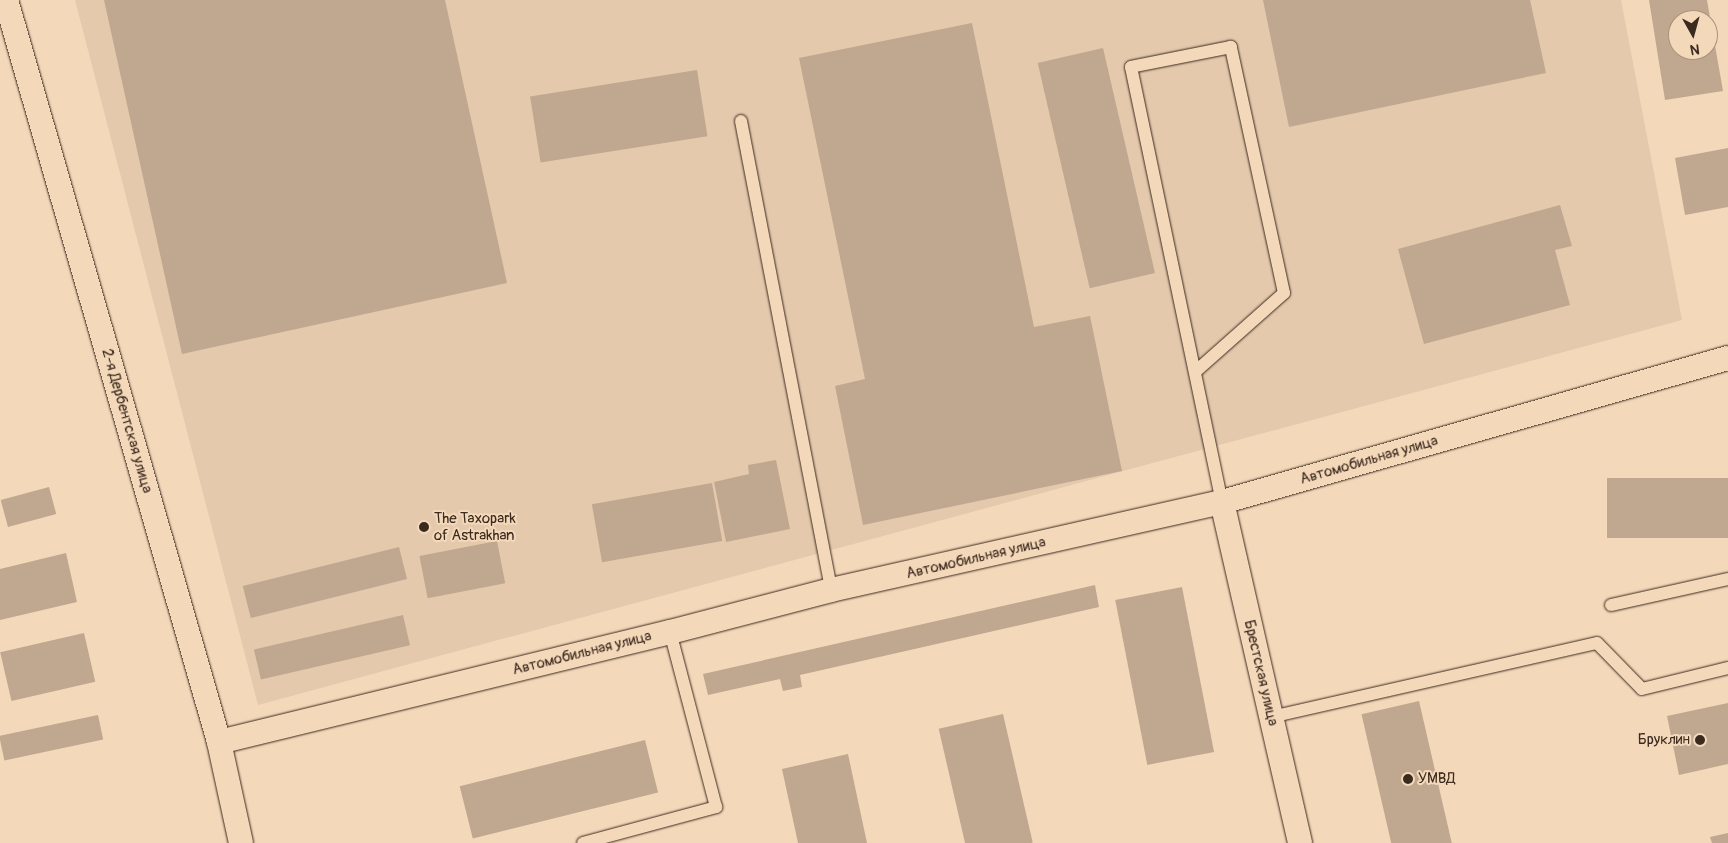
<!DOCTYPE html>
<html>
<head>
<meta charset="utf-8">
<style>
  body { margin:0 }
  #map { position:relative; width:1728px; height:843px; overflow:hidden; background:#f4d8ba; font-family:Pangolin,sans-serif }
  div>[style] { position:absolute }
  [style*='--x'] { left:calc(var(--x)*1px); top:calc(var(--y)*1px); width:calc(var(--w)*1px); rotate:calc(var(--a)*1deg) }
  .built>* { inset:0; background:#e4c9ad }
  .building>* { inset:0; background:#c0a78f; transform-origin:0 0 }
  .roads { filter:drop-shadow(0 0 1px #3b2a1e) drop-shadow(0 0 1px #3b2a1e) }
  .service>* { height:12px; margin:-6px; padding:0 6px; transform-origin:6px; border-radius:6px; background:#f4d8ba }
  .minor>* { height:24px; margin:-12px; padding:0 12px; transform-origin:12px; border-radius:12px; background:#f4d8ba }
  .dots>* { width:14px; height:14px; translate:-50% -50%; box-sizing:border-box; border:2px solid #f4d8ba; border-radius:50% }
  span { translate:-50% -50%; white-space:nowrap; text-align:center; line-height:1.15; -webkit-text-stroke:4px #f4d8ba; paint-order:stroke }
  .street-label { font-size:15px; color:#3b2a1e }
  .poi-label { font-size:15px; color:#3b2a1e }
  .left { translate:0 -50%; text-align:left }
  .right { translate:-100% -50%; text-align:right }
  .north { position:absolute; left:1668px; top:10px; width:50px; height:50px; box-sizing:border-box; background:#f4d8ba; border:1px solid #aa927c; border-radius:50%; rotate:173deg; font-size:14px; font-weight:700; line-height:20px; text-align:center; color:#3b2a1e }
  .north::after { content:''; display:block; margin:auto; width:18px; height:22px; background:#3b2a1e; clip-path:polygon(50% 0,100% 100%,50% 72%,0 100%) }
</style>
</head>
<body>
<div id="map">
  <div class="built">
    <div style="clip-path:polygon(75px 0,1621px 0,1682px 320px,258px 705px)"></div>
  </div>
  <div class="building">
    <div style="clip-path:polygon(104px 0,445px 0,507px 283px,182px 354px)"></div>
    <div style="clip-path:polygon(1263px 0,1530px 0,1546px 73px,1289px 127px)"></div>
    <div style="clip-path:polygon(evenodd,1649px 0,1707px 0,1723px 91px,1665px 100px,1649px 0,1678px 20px,1708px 20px,1708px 50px,1678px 50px,1678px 20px)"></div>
    <div style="clip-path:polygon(972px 23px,1034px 327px,1090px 316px,1122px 471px,863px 525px,835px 386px,865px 379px,799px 58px)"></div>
    <div style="left:1103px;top:48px;width:231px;height:67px;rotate:77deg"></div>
    <div style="left:697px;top:70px;width:67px;height:169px;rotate:81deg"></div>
    <div style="clip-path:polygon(1728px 148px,1728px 207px,1685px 215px,1675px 158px)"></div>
    <div style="clip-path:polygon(1560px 205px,1572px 246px,1555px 250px,1570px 305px,1424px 344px,1398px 249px)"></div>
    <div style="clip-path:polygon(776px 460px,790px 529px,726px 542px,714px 482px,749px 474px,748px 465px)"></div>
    <div style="left:1728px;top:478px;width:60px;height:121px;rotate:90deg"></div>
    <div style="left:712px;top:483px;width:59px;height:122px;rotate:80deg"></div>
    <div style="left:49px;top:487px;width:28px;height:50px;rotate:75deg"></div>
    <div style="left:497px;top:541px;width:43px;height:79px;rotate:79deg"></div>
    <div style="left:399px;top:547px;width:33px;height:161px;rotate:76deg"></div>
    <div style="clip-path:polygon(66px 553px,77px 602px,0 620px,0 569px)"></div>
    <div style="clip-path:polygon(1095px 585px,1099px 607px,800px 675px,802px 687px,783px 691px,780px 679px,708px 695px,703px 674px)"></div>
    <div style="left:1182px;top:587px;width:168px;height:68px;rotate:79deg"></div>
    <div style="left:403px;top:615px;width:31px;height:153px;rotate:77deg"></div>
    <div style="left:84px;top:633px;width:50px;height:86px;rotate:77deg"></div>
    <div style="left:1419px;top:701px;width:146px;height:59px;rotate:77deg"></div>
    <div style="clip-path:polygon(1728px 703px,1728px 764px,1679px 775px,1667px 716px)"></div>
    <div style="left:1003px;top:714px;width:132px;height:66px;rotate:77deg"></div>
    <div style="left:98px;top:715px;width:25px;height:101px;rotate:78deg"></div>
    <div style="left:645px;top:740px;width:54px;height:191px;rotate:76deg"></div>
    <div style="clip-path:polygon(848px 754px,867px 843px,798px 843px,782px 769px)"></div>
    <div style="clip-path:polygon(1728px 833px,1728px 843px,1712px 843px,1710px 837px)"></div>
  </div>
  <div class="roads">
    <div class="service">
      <div style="--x:741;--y:121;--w:478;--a:79.1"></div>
      <div style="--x:1195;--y:372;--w:119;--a:-41.6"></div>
      <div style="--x:1284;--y:293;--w:252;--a:-102.2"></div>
      <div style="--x:1231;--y:47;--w:102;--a:168.7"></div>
      <div style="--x:1131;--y:67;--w:444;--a:78.2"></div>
      <div style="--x:1611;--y:605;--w:120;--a:-12.5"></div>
      <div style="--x:1271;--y:717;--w:334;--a:-12.8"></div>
      <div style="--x:1597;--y:643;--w:64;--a:45.6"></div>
      <div style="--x:1642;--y:689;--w:89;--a:-13.7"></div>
      <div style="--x:583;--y:843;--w:138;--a:-15.1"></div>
      <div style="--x:716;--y:807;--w:181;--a:-104.7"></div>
    </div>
    <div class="minor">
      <div style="--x:6;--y:0;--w:772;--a:73.98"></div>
      <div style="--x:219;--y:742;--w:103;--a:77.7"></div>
      <div style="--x:1222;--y:502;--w:350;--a:77.1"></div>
      <div style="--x:219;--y:742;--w:464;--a:-13.7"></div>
      <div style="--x:670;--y:632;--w:166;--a:-14.6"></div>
      <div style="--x:831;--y:590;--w:401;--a:-12.7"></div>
      <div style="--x:1222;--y:502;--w:526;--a:-15.89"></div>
    </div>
  </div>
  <div class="dots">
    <div style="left:424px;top:527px;background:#3b2a1e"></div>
    <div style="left:1700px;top:740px;background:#3b2a1e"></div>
    <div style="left:1408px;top:779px;background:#3b2a1e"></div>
  </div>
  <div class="street-label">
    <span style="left:127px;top:421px;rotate:74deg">2-я Дербентская улица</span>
    <span style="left:1369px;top:460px;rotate:-16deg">Автомобильная улица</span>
    <span style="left:976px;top:558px;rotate:-13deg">Автомобильная улица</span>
    <span style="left:582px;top:653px;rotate:-14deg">Автомобильная улица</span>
    <span style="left:1261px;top:673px;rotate:77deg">Брестская улица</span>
  </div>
  <div class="poi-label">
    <span class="left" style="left:434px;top:527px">The Taxopark<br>of Astrakhan</span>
    <span class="right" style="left:1690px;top:740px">Бруклин</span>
    <span class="left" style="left:1418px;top:779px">УМВД</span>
  </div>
  <div class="north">N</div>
</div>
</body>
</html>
